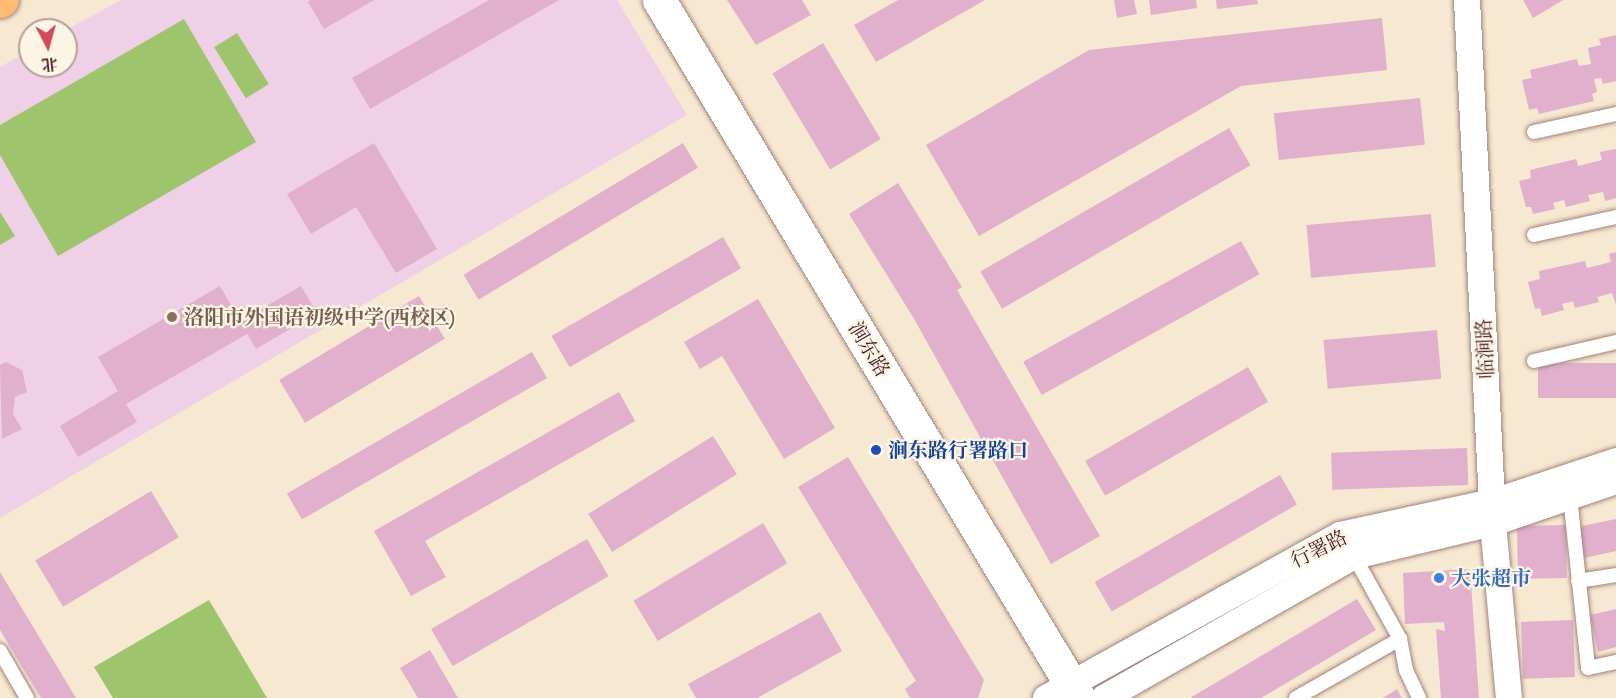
<!DOCTYPE html>
<html>
<head>
<meta charset="utf-8">
<style>
  body { margin:0 }
  #map { position:relative; width:1616px; height:698px; overflow:hidden; background:#f7e8d1; font-family:"IM FELL Double Pica","Noto Serif SC",serif }
  div>[style] { position:absolute }
  [style*='--x'] { left:calc(var(--x)*1px); top:calc(var(--y)*1px); width:calc(var(--w)*1px); rotate:calc(var(--a)*1deg) }
  .built>* { inset:0; background:#efd0e6 }
  .green>* { inset:0; background:#9fc46e; transform-origin:0 0 }
  .building>* { inset:0; background:#e1b0cc; transform-origin:0 0 }
  .roads { filter:drop-shadow(0 0 2px #a0847e) drop-shadow(0 0 2px #a0847e) }
  .service>* { height:14px; margin:-7px; padding:0 7px; transform-origin:7px; border-radius:7px; background:#fff }
  .minor>* { height:26px; margin:-13px; padding:0 13px; transform-origin:13px; border-radius:13px; background:#fff }
  .tertiary>* { height:33px; margin:-16.5px; padding:0 16.5px; transform-origin:16.5px; border-radius:16.5px; background:#fff }
  .primary>* { height:33px; margin:-16.5px; padding:0 16.5px; transform-origin:16.5px; border-radius:16.5px; background:#febb71 }
  .dots>* { width:16px; height:16px; translate:-50% -50%; box-sizing:border-box; border:3px solid #fcf5e5; border-radius:50% }
  span { translate:-50% -50%; white-space:nowrap; text-align:center; line-height:1.15; -webkit-text-stroke:4.5px #fcf5e5; paint-order:stroke }
  .education-label { font-size:20px; color:#785e54; font-weight:700 }
  .left { translate:0 -50%; text-align:left }
  .street-label { font-size:20px; color:#4a1f2b }
  .transit-label { font-size:20px; color:#164399; font-weight:700 }
  .shop-label { font-size:20px; color:#366cbe; font-weight:700 }
  .north { position:absolute; left:18px; top:18px; width:60px; height:60px; box-sizing:border-box; background:#fcf5e5; border:2px solid #b59f9b; border-radius:50%; rotate:174deg; font-size:16px; font-weight:700; line-height:24px; text-align:center; color:#4a1f2b }
  .north::after { content:''; display:block; margin:auto; width:21px; height:27px; background:#d1495b; clip-path:polygon(50% 0,100% 100%,50% 72%,0 100%) }
</style>
</head>
<body>
<div id="map">
  <div class="built">
    <div style="clip-path:polygon(121px 0,617px 0,687px 115px,0 518px,0 67px,30px 50px,30px 66px,66px 66px,66px 30px)"></div>
  </div>
  <div class="green">
    <div style="clip-path:polygon(184px 19px,256px 142px,58px 256px,0 155px,0 125px)"></div>
    <div style="left:237px;top:33px;width:60px;height:27px;rotate:58deg"></div>
    <div style="clip-path:polygon(0 212px,15px 236px,0 245px)"></div>
    <div style="clip-path:polygon(209px 600px,267px 698px,113px 698px,94px 667px)"></div>
  </div>
  <div class="building">
    <div style="clip-path:polygon(311px 0,374px 0,324px 29px,308px 2px)"></div>
    <div style="clip-path:polygon(489px 0,559px 0,370px 109px,352px 78px)"></div>
    <div style="clip-path:polygon(727px 0,802px 0,811px 15px,756px 45px)"></div>
    <div style="clip-path:polygon(898px 0,985px 0,876px 62px,854px 25px)"></div>
    <div style="clip-path:polygon(1114px 0,1134px 0,1137px 14px,1117px 18px)"></div>
    <div style="clip-path:polygon(1149px 0,1196px 0,1197px 8px,1151px 15px)"></div>
    <div style="clip-path:polygon(1216px 0,1257px 0,1258px 4px,1217px 9px)"></div>
    <div style="clip-path:polygon(1523px 0,1563px 0,1533px 18px)"></div>
    <div style="clip-path:polygon(1382px 18px,1387px 70px,1241px 86px,979px 236px,926px 145px,1089px 50px)"></div>
    <div style="clip-path:polygon(1616px 35px,1616px 81px,1603px 84px,1601px 78px,1594px 79px,1597px 92px,1592px 94px,1594px 101px,1539px 114px,1537px 108px,1529px 110px,1522px 80px,1532px 78px,1530px 70px,1577px 59px,1579px 66px,1591px 64px,1588px 48px,1601px 45px,1599px 39px)"></div>
    <div style="left:823px;top:43px;width:112px;height:59px;rotate:59deg"></div>
    <div style="left:1420px;top:98px;width:47px;height:147px;rotate:84deg"></div>
    <div style="left:1229px;top:128px;width:43px;height:287px;rotate:60deg"></div>
    <div style="clip-path:polygon(374px 143px,437px 249px,396px 273px,356px 207px,311px 234px,287px 194px)"></div>
    <div style="left:683px;top:143px;width:29px;height:256px;rotate:59deg"></div>
    <div style="clip-path:polygon(1616px 149px,1616px 198px,1605px 201px,1603px 192px,1588px 195px,1590px 201px,1566px 207px,1564px 200px,1553px 203px,1555px 209px,1533px 214px,1531px 207px,1526px 207px,1519px 181px,1531px 178px,1530px 170px,1576px 159px,1578px 166px,1602px 160px,1600px 152px)"></div>
    <div style="clip-path:polygon(898px 183px,962px 287px,957px 290px,1100px 536px,1051px 564px,913px 317px,849px 214px)"></div>
    <div style="left:1431px;top:214px;width:53px;height:125px;rotate:85deg"></div>
    <div style="left:723px;top:237px;width:36px;height:198px;rotate:60deg"></div>
    <div style="left:1241px;top:241px;width:38px;height:249px;rotate:61deg"></div>
    <div style="clip-path:polygon(1616px 252px,1616px 305px,1612px 293px,1597px 297px,1599px 302px,1575px 308px,1573px 301px,1562px 304px,1564px 310px,1542px 316px,1540px 308px,1535px 309px,1528px 282px,1540px 279px,1539px 271px,1585px 261px,1587px 268px,1611px 262px,1609px 254px)"></div>
    <div style="clip-path:polygon(220px 286px,240px 321px,301px 286px,317px 313px,256px 349px,247px 334px,126px 404px,137px 422px,78px 457px,60px 426px,118px 391px,98px 357px)"></div>
    <div style="left:419px;top:296px;width:50px;height:163px;rotate:59deg"></div>
    <div style="clip-path:polygon(758px 299px,835px 428px,784px 459px,722px 356px,700px 369px,684px 342px)"></div>
    <div style="left:1437px;top:330px;width:49px;height:114px;rotate:85deg"></div>
    <div style="left:532px;top:352px;width:30px;height:283px;rotate:60deg"></div>
    <div style="clip-path:polygon(6px 362px,22px 370px,27px 392px,15px 397px,13px 414px,22px 429px,2px 439px,0 365px)"></div>
    <div style="left:1616px;top:363px;width:35px;height:78px;rotate:90deg"></div>
    <div style="left:1248px;top:367px;width:40px;height:188px;rotate:60deg"></div>
    <div style="clip-path:polygon(619px 392px,635px 421px,425px 541px,446px 577px,411px 596px,374px 531px)"></div>
    <div style="left:713px;top:436px;width:45px;height:147px;rotate:58deg"></div>
    <div style="left:1467px;top:448px;width:37px;height:136px;rotate:88deg"></div>
    <div style="clip-path:polygon(848px 457px,984px 680px,978px 698px,910px 698px,905px 689px,916px 681px,798px 487px)"></div>
    <div style="left:1280px;top:475px;width:34px;height:214px;rotate:60deg"></div>
    <div style="left:151px;top:491px;width:54px;height:135px;rotate:59deg"></div>
    <div style="clip-path:polygon(1616px 519px,1616px 551px,1584px 558px,1577px 527px)"></div>
    <div style="left:763px;top:523px;width:47px;height:151px;rotate:59deg"></div>
    <div style="left:1566px;top:525px;width:53px;height:49px;rotate:89deg"></div>
    <div style="left:587px;top:539px;width:43px;height:180px;rotate:60deg"></div>
    <div style="clip-path:polygon(1470px 569px,1479px 698px,1441px 698px,1436px 629px,1445px 631px,1444px 622px,1405px 624px,1403px 573px)"></div>
    <div style="clip-path:polygon(0 572px,76px 698px,41px 698px,0 630px)"></div>
    <div style="clip-path:polygon(1357px 599px,1376px 630px,1261px 698px,1190px 698px)"></div>
    <div style="clip-path:polygon(1616px 609px,1616px 647px,1598px 652px,1590px 615px)"></div>
    <div style="clip-path:polygon(820px 612px,842px 651px,757px 698px,696px 698px,688px 684px)"></div>
    <div style="left:1573px;top:620px;width:57px;height:52px;rotate:88deg"></div>
    <div style="clip-path:polygon(430px 650px,458px 698px,418px 698px,400px 668px)"></div>
    <div style="clip-path:polygon(1397px 689px,1402px 698px,1383px 698px)"></div>
  </div>
  <div class="roads">
    <div class="service">
      <div style="--x:1534;--y:132;--w:84;--a:-12.4"></div>
      <div style="--x:1534;--y:235;--w:84;--a:-12.4"></div>
      <div style="--x:1534;--y:361;--w:84;--a:-13"></div>
      <div style="--x:1570;--y:496;--w:173;--a:84"></div>
      <div style="--x:1588;--y:668;--w:29;--a:-12"></div>
      <div style="--x:1354;--y:556;--w:95;--a:61"></div>
      <div style="--x:1400;--y:639;--w:32;--a:79"></div>
      <div style="--x:1406;--y:670;--w:31;--a:65"></div>
      <div style="--x:1578;--y:581;--w:38;--a:-9"></div>
      <div style="--x:0;--y:651;--w:54;--a:60.1"></div>
      <div style="--x:1296;--y:698;--w:120;--a:-29.6"></div>
    </div>
    <div class="minor">
      <div style="--x:1467;--y:0;--w:524;--a:87.15"></div>
      <div style="--x:1493;--y:523;--w:176;--a:84.8"></div>
      <div style="--x:1046;--y:698;--w:336;--a:-29"></div>
      <div style="--x:1340;--y:535;--w:157;--a:-12.2"></div>
      <div style="--x:1493;--y:502;--w:130;--a:-18.4"></div>
      <div style="--x:1104;--y:698;--w:288;--a:-29.6"></div>
      <div style="--x:1354;--y:556;--w:143;--a:-13.4"></div>
      <div style="--x:1493;--y:523;--w:130;--a:-18.9"></div>
    </div>
    <div class="tertiary">
      <div style="--x:659;--y:0;--w:815;--a:58.96"></div>
    </div>
    <div class="primary">
      <div style="--x:0;--y:1;--w:2;--a:-27"></div>
    </div>
  </div>
  <div class="dots">
    <div style="left:172px;top:317px;background:#8d6e63"></div>
    <div style="left:876px;top:450px;background:#1a4fb4"></div>
    <div style="left:1439px;top:578px;background:#3f7fe0"></div>
  </div>
  <div class="education-label">
    <span class="left" style="left:184px;top:317px">洛阳市外国语初级中学(西校区)</span>
  </div>
  <div class="street-label">
    <span style="left:869px;top:349px;rotate:59deg">涧东路</span>
    <span style="left:1485px;top:349px;rotate:-93deg">临涧路</span>
    <span style="left:1319px;top:549px;rotate:-26deg">行署路</span>
  </div>
  <div class="transit-label">
    <span class="left" style="left:888px;top:450px">涧东路行署路口</span>
  </div>
  <div class="shop-label">
    <span class="left" style="left:1451px;top:578px">大张超市</span>
  </div>
  <div class="north">北</div>
</div>
</body>
</html>
